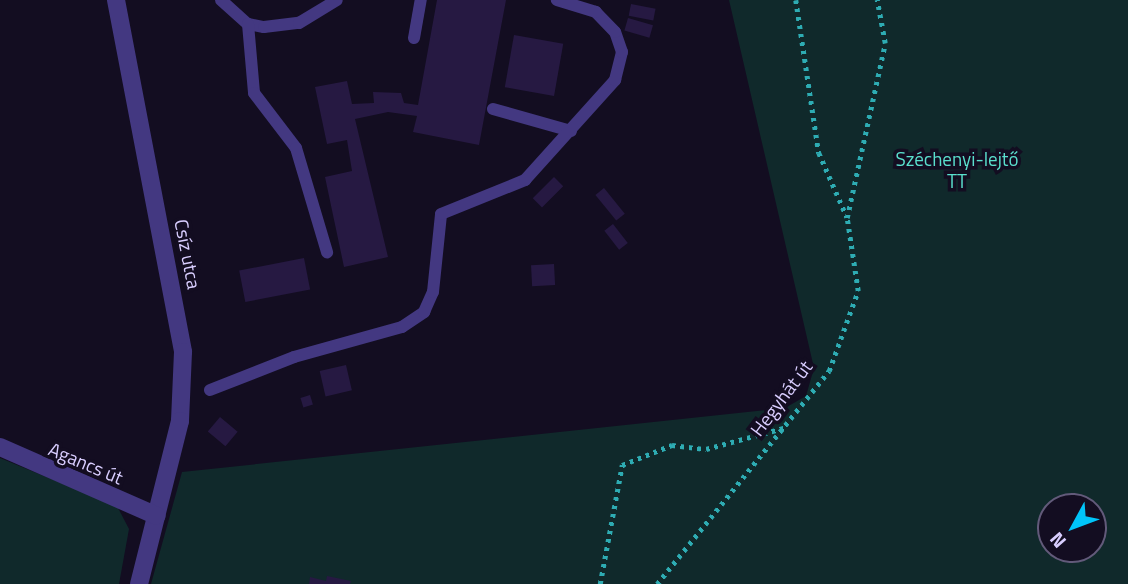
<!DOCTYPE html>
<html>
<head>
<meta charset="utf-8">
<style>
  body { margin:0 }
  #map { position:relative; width:1128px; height:584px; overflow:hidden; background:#130d21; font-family:"Titillium Web",sans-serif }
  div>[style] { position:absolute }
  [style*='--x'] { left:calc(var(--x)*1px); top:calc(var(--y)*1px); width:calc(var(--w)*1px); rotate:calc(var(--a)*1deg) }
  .green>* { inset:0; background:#10292b }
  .building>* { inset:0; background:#261942; transform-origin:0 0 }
  .path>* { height:4.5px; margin-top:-2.25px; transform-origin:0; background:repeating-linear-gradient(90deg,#2eacb3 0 3.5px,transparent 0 8.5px) }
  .service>* { height:12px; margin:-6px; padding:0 6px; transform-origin:6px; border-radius:6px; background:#433881 }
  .minor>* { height:18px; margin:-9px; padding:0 9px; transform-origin:9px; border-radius:9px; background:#433881 }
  span { translate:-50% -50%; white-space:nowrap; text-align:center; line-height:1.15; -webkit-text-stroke:7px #130d21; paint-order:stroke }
  .park-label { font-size:19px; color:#5adfcd }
  .street-label { font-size:19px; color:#d9ceff }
  .north { position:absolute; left:1037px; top:493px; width:70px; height:70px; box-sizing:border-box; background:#130d21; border:2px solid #625a7a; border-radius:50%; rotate:229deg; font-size:19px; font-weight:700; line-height:28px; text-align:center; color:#d9ceff }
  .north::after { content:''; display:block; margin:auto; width:24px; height:32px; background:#00c4f9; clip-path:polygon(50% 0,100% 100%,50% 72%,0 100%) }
</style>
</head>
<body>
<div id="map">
  <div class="green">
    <div style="clip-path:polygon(evenodd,729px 0,1128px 0,1128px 584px,151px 584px,182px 472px,785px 408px,806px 396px,814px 368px,729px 0,1051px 507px,1093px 507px,1093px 549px,1051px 549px,1051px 507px)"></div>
    <div style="clip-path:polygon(0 458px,117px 506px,129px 529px,119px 584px,0 584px)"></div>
  </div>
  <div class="building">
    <div style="clip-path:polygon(437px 0,506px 0,479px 145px,413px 132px,417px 116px,388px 112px,355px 119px,388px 257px,344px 267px,325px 177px,352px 171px,347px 140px,327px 144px,315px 87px,347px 81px,352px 104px,374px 103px,373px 92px,401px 93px,404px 103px,418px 105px)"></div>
    <div style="left:631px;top:4px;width:25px;height:12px;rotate:11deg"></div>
    <div style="left:628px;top:18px;width:26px;height:13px;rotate:16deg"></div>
    <div style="left:514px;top:35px;width:50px;height:53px;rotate:10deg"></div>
    <div style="left:554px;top:177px;width:13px;height:30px;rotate:45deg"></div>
    <div style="left:604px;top:188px;width:33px;height:11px;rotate:51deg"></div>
    <div style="left:613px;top:224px;width:24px;height:11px;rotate:52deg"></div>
    <div style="left:304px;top:258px;width:32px;height:66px;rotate:79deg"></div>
    <div style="left:554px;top:264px;width:21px;height:23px;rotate:87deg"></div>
    <div style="left:346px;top:365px;width:26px;height:27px;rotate:77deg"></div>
    <div style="left:310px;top:395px;width:10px;height:10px;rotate:73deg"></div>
    <div style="left:220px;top:417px;width:23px;height:19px;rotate:40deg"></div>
    <div style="clip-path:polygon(327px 576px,351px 581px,350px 584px,309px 584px,310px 577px,326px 581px)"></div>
  </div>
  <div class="path">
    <div style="--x:796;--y:0;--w:155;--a:81.5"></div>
    <div style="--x:819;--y:153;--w:70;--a:66.4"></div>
    <div style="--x:600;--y:584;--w:121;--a:-79.5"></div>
    <div style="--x:622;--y:465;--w:54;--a:-21.8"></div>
    <div style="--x:672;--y:445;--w:34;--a:7"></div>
    <div style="--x:706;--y:449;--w:84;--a:-15.2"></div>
    <div style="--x:657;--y:584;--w:274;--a:-51.1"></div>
    <div style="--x:829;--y:371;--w:85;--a:-70.1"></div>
    <div style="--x:858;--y:291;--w:74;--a:-98.6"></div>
    <div style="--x:847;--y:218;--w:179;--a:-77.7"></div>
    <div style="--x:885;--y:43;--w:44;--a:-100.5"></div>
  </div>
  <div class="service">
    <div style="--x:221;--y:0;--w:36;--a:42"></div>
    <div style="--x:248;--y:24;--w:16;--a:11"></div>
    <div style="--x:264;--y:27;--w:35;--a:-7"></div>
    <div style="--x:299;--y:23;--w:44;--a:-31.2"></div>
    <div style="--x:248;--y:24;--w:69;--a:85"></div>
    <div style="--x:254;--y:93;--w:69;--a:52.6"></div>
    <div style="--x:296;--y:148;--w:109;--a:73.4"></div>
    <div style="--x:414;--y:38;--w:39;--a:-80"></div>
    <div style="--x:493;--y:109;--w:81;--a:15.8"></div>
    <div style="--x:210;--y:390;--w:90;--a:-21.4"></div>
    <div style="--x:294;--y:357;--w:112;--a:-15.5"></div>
    <div style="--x:402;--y:327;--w:27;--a:-34"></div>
    <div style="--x:424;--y:312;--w:22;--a:-66"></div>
    <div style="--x:433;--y:292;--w:78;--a:-84.1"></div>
    <div style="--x:441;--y:214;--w:91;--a:-22"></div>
    <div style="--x:525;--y:180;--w:135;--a:-48"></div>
    <div style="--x:615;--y:80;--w:29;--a:-76"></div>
    <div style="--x:622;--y:52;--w:21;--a:-109"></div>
    <div style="--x:615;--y:32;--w:28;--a:-134"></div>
    <div style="--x:596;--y:12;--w:41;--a:-162.9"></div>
  </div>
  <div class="minor">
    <div style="--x:116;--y:0;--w:358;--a:79.2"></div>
    <div style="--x:183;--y:352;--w:69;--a:92.5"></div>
    <div style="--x:180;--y:421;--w:168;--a:104.1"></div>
    <div style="--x:0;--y:447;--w:171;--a:23.7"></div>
  </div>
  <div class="park-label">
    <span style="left:957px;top:170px">Széchenyi-lejtő<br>TT</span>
  </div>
  <div class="street-label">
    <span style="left:188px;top:254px;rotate:79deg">Csíz utca</span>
    <span style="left:781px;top:398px;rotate:-53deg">Hegyhát út</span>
    <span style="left:86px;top:463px;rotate:23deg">Agancs út</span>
  </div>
  <div class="north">N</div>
</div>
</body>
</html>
